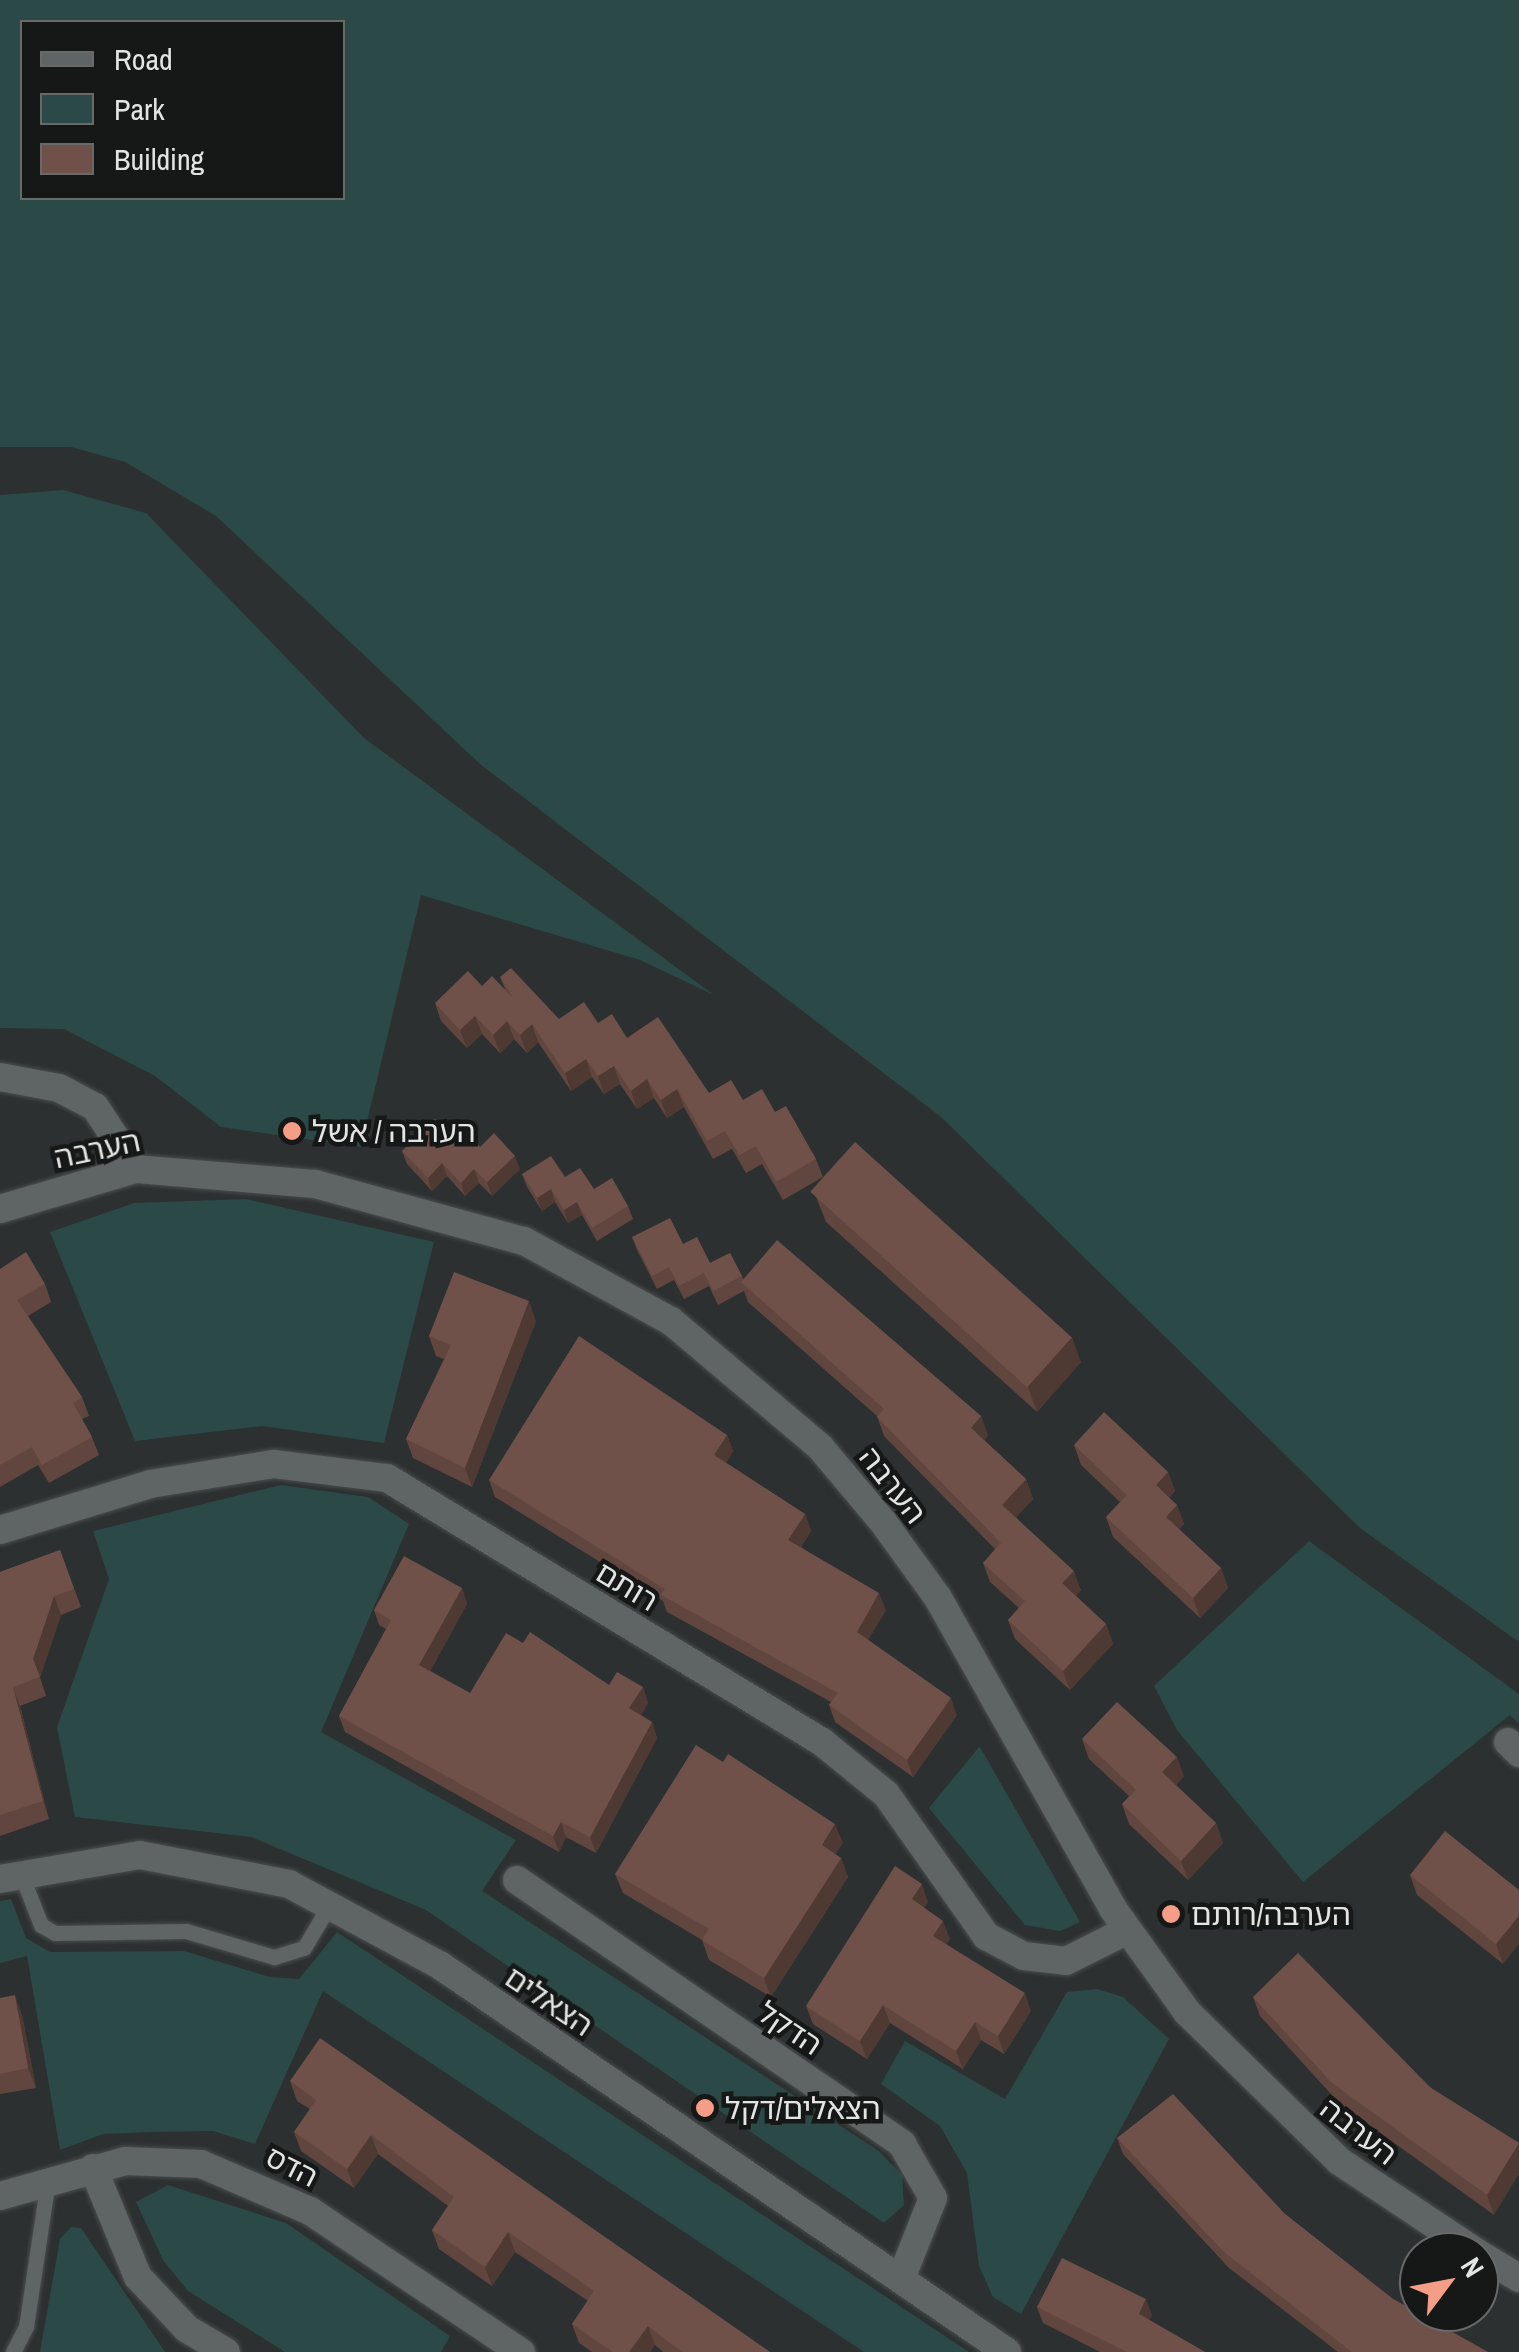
<!DOCTYPE html>
<html>
<head>
<meta charset="utf-8">
<style>
  body { margin:0 }
  #map { position:relative; width:1519px; height:2352px; overflow:hidden; background:#2c3030; font-family:"Archivo Narrow","Noto Sans Hebrew",sans-serif }
  div>[style] { position:absolute }
  [style*='--x'] { left:calc(var(--x)*1px); top:calc(var(--y)*1px); width:calc(var(--w)*1px); rotate:calc(var(--a)*1deg) }
  .green>* { inset:0; background:#2a4947 }
  .roads { filter:drop-shadow(0 0 2px #4a4d4d) drop-shadow(0 0 2px #4a4d4d) }
  .service>* { height:15px; margin:-7.5px; padding:0 7.5px; transform-origin:7.5px; border-radius:7.5px; background:#5f6464 }
  .minor>* { height:28px; margin:-14px; padding:0 14px; transform-origin:14px; border-radius:14px; background:#5f6464 }
  .tertiary>* { height:28px; margin:-14px; padding:0 14px; transform-origin:14px; border-radius:14px; background:#5f6464 }
  .wall>* { inset:0; background:#60463f }
  .shaded-wall>* { inset:0; background:#4e3933 }
  .building>* { inset:0; background:#705149; transform-origin:0 0 }
  .dots>* { width:28px; height:28px; translate:-50% -50%; box-sizing:border-box; border:5px solid #161717; border-radius:50% }
  span { translate:-50% -50%; white-space:nowrap; text-align:center; line-height:1.15; -webkit-text-stroke:9px #161717; paint-order:stroke }
  .poi-label { font-size:30px; color:#e3e5e5 }
  .left { translate:0 -50%; text-align:left }
  .street-label { font-size:30px; color:#e3e5e5 }
  .legend { position:absolute; left:20px; top:20px; width:325px; height:180px; box-sizing:border-box; background:#161717; border:2px solid #686969; margin:0; padding:12px 18px; list-style:none; font-size:30px; color:#e3e5e5 }
  .legend li { display:flex; align-items:center; gap:20px; height:50px }
  .legend b { width:50px; border:2px solid #686969 }
  .north { position:absolute; left:1399px; top:2232px; width:100px; height:100px; box-sizing:border-box; background:#161717; border:2px solid #686969; border-radius:50%; rotate:58deg; font-size:28px; font-weight:700; line-height:40px; text-align:center; color:#e3e5e5 }
  .north::after { content:''; display:block; margin:auto; width:35px; height:45px; background:#f49e87; clip-path:polygon(50% 0,100% 100%,50% 72%,0 100%) }
</style>
</head>
<body>
<div id="map">
  <div class="green">
    <div style="clip-path:polygon(evenodd,0 0,1519px 0,1519px 1642px,1360px 1528px,941px 1117px,480px 764px,216px 516px,125px 462px,71px 447px,0 447px,0 0,22px 22px,342px 22px,342px 198px,22px 198px,22px 22px)"></div>
    <div style="clip-path:polygon(63px 490px,146px 513px,364px 738px,714px 995px,640px 960px,421px 895px,361px 1147px,221px 1127px,155px 1076px,64px 1029px,0 1028px,0 495px)"></div>
    <div style="clip-path:polygon(246px 1199px,434px 1242px,384px 1443px,262px 1426px,135px 1441px,50px 1232px,134px 1203px)"></div>
    <div style="clip-path:polygon(281px 1485px,368px 1497px,409px 1524px,321px 1732px,516px 1840px,482px 1891px,879px 2151px,902px 2175px,904px 2205px,884px 2223px,426px 1910px,251px 1837px,75px 1817px,57px 1727px,109px 1579px,93px 1531px)"></div>
    <div style="clip-path:polygon(1309px 1541px,1519px 1694px,1519px 1724px,1510px 1715px,1303px 1882px,1177px 1730px,1154px 1686px)"></div>
    <div style="clip-path:polygon(979px 1747px,980px 1747px,1080px 1922px,1060px 1931px,1025px 1925px,929px 1808px)"></div>
    <div style="clip-path:polygon(11px 1899px,26px 1938px,50px 1952px,184px 1951px,270px 1977px,299px 1979px,337px 1932px,969px 2352px,864px 2352px,323px 1991px,255px 2144px,213px 2131px,152px 2132px,103px 2134px,60px 2150px,27px 1956px,0 1963px,0 1901px)"></div>
    <div style="clip-path:polygon(1097px 1989px,1123px 1997px,1169px 2039px,1021px 2314px,993px 2297px,979px 2266px,967px 2173px,940px 2126px,881px 2084px,905px 2041px,1005px 2099px,1067px 1992px)"></div>
    <div style="clip-path:polygon(168px 2185px,286px 2223px,450px 2336px,441px 2352px,285px 2352px,188px 2291px,163px 2260px,136px 2202px)"></div>
    <div style="clip-path:polygon(71px 2227px,81px 2228px,165px 2352px,40px 2352px,60px 2239px)"></div>
  </div>
  <div class="roads">
    <div class="service">
      <div style="--x:21;--y:1874;--w:55;--a:68.6"></div>
      <div style="--x:41;--y:1925;--w:16;--a:30"></div>
      <div style="--x:55;--y:1933;--w:131;--a:-0.9"></div>
      <div style="--x:186;--y:1931;--w:92;--a:16.5"></div>
      <div style="--x:274;--y:1957;--w:31;--a:-17"></div>
      <div style="--x:304;--y:1948;--w:51;--a:-59.4"></div>
      <div style="--x:13;--y:2352;--w:28;--a:-63"></div>
      <div style="--x:26;--y:2327;--w:149;--a:-81.5"></div>
    </div>
    <div class="minor">
      <div style="--x:0;--y:1077;--w:60;--a:10.6"></div>
      <div style="--x:59;--y:1088;--w:41;--a:27.8"></div>
      <div style="--x:95;--y:1107;--w:74;--a:56.5"></div>
      <div style="--x:0;--y:1209;--w:142;--a:-16.4"></div>
      <div style="--x:136;--y:1169;--w:180;--a:4.8"></div>
      <div style="--x:315;--y:1184;--w:217;--a:15.3"></div>
      <div style="--x:524;--y:1241;--w:167;--a:28.6"></div>
      <div style="--x:671;--y:1321;--w:195;--a:40.2"></div>
      <div style="--x:820;--y:1447;--w:98;--a:50"></div>
      <div style="--x:883;--y:1522;--w:94;--a:54.1"></div>
      <div style="--x:938;--y:1598;--w:357;--a:60.6"></div>
      <div style="--x:1113;--y:1909;--w:127;--a:54.3"></div>
      <div style="--x:1187;--y:2012;--w:213;--a:44.4"></div>
      <div style="--x:1339;--y:2161;--w:164;--a:33.6"></div>
      <div style="--x:0;--y:1530;--w:157;--a:-17"></div>
      <div style="--x:150;--y:1484;--w:126;--a:-9.2"></div>
      <div style="--x:274;--y:1464;--w:114;--a:7.1"></div>
      <div style="--x:387;--y:1478;--w:509;--a:31.25"></div>
      <div style="--x:822;--y:1742;--w:82;--a:39.1"></div>
      <div style="--x:886;--y:1794;--w:174;--a:54.8"></div>
      <div style="--x:986;--y:1936;--w:43;--a:27.8"></div>
      <div style="--x:1024;--y:1956;--w:42;--a:6.8"></div>
      <div style="--x:1066;--y:1961;--w:69;--a:-26.6"></div>
      <div style="--x:1508;--y:1742;--w:16;--a:45"></div>
      <div style="--x:517;--y:1880;--w:467;--a:34.4"></div>
      <div style="--x:902;--y:2144;--w:62;--a:60.1"></div>
      <div style="--x:933;--y:2198;--w:87;--a:111.6"></div>
      <div style="--x:93;--y:2168;--w:118;--a:67.6"></div>
      <div style="--x:138;--y:2277;--w:71;--a:46.7"></div>
      <div style="--x:187;--y:2329;--w:45;--a:30.5"></div>
      <div style="--x:0;--y:2196;--w:130;--a:-15.6"></div>
      <div style="--x:125;--y:2161;--w:76;--a:2.3"></div>
      <div style="--x:201;--y:2164;--w:119;--a:23.3"></div>
      <div style="--x:310;--y:2211;--w:254;--a:33.8"></div>
      <div style="--x:1479;--y:2254;--w:47;--a:31"></div>
    </div>
    <div class="tertiary">
      <div style="--x:0;--y:1879;--w:142;--a:-9.7"></div>
      <div style="--x:140;--y:1855;--w:152;--a:11"></div>
      <div style="--x:289;--y:1884;--w:173;--a:28.3"></div>
      <div style="--x:441;--y:1966;--w:685;--a:34.29"></div>
    </div>
  </div>
  <div class="wall">
    <div style="clip-path:polygon(500px 977px,559px 1019px,598px 1023px,627px 1038px,709px 1093px,743px 1100px,775px 1112px,816px 1159px,823px 1177px,783px 1200px,762px 1164px,746px 1173px,732px 1149px,713px 1159px,684px 1107px,667px 1118px,654px 1098px,637px 1109px,620px 1084px,604px 1094px,592px 1077px,571px 1091px,538px 1042px,527px 1053px,514px 1039px,500px 1053px,482px 1034px,467px 1048px,441px 1021px,435px 1003px,482px 986px,505px 989px)"></div>
    <div style="clip-path:polygon(449px 1134px,480px 1147px,520px 1169px,492px 1196px,479px 1183px,465px 1196px,447px 1176px,432px 1191px,407px 1164px,402px 1151px)"></div>
    <div style="clip-path:polygon(522px 1174px,565px 1177px,628px 1206px,633px 1219px,597px 1241px,582px 1215px,568px 1223px,555px 1202px,542px 1211px,527px 1187px)"></div>
    <div style="clip-path:polygon(816px 1197px,1081px 1362px,1037px 1412px,826px 1222px)"></div>
    <div style="clip-path:polygon(632px 1237px,683px 1244px,710px 1263px,730px 1253px,744px 1280px,981px 1416px,988px 1436px,984px 1440px,1026px 1479px,1033px 1499px,1016px 1517px,1081px 1590px,1076px 1596px,1106px 1624px,1113px 1644px,1070px 1690px,1015px 1639px,1008px 1620px,1019px 1608px,990px 1582px,983px 1563px,995px 1549px,884px 1436px,877px 1416px,748px 1302px,744px 1291px,718px 1305px,709px 1286px,684px 1299px,674px 1280px,657px 1289px,637px 1250px)"></div>
    <div style="clip-path:polygon(0 1269px,45px 1284px,51px 1302px,28px 1316px,82px 1397px,89px 1416px,82px 1419px,92px 1437px,99px 1455px,49px 1483px,38px 1465px,0 1487px)"></div>
    <div style="clip-path:polygon(536px 1321px,472px 1487px,413px 1458px,406px 1439px,444px 1359px,436px 1356px,429px 1336px)"></div>
    <div style="clip-path:polygon(727px 1435px,733px 1451px,726px 1463px,805px 1514px,811px 1531px,801px 1547px,886px 1610px,868px 1640px,957px 1715px,913px 1777px,835px 1722px,829px 1705px,831px 1702px,667px 1612px,663px 1601px,495px 1497px,489px 1480px)"></div>
    <div style="clip-path:polygon(1074px 1445px,1168px 1472px,1175px 1491px,1169px 1498px,1177px 1505px,1184px 1524px,1179px 1529px,1221px 1568px,1228px 1588px,1200px 1618px,1113px 1537px,1106px 1517px,1120px 1502px,1081px 1465px)"></div>
    <div style="clip-path:polygon(60px 1550px,81px 1607px,61px 1615px,40px 1677px,46px 1696px,20px 1706px,49px 1819px,0 1836px,0 1572px)"></div>
    <div style="clip-path:polygon(462px 1588px,467px 1604px,430px 1671px,470px 1693px,523px 1643px,609px 1685px,643px 1687px,648px 1703px,641px 1715px,652px 1722px,657px 1738px,596px 1853px,566px 1837px,559px 1852px,345px 1732px,339px 1716px,386px 1629px,379px 1625px,374px 1610px)"></div>
    <div style="clip-path:polygon(1082px 1739px,1184px 1776px,1176px 1785px,1216px 1823px,1223px 1843px,1188px 1880px,1129px 1824px,1122px 1804px,1129px 1796px,1089px 1759px)"></div>
    <div style="clip-path:polygon(843px 1843px,835px 1854px,841px 1858px,848px 1877px,771px 1997px,709px 1960px,702px 1940px,623px 1893px,615px 1874px)"></div>
    <div style="clip-path:polygon(1410px 1875px,1519px 1890px,1503px 1964px,1417px 1895px)"></div>
    <div style="clip-path:polygon(928px 1902px,924px 1908px,950px 1939px,946px 1944px,1031px 2011px,1004px 2054px,981px 2040px,963px 2069px,890px 2023px,867px 2059px,813px 2024px,806px 2006px)"></div>
    <div style="clip-path:polygon(1253px 1997px,1431px 2088px,1519px 2143px,1494px 2215px,1339px 2103px,1260px 2016px)"></div>
    <div style="clip-path:polygon(0 1998px,22px 2015px,36px 2088px,0 2094px)"></div>
    <div style="clip-path:polygon(290px 2081px,770px 2352px,663px 2352px,655px 2345px,650px 2352px,592px 2352px,579px 2343px,572px 2324px,588px 2301px,515px 2252px,492px 2286px,439px 2249px,432px 2230px,448px 2206px,378px 2154px,354px 2188px,301px 2151px,294px 2132px,310px 2109px,297px 2101px)"></div>
    <div style="clip-path:polygon(1117px 2138px,1285px 2214px,1393px 2299px,1488px 2352px,1338px 2352px,1229px 2268px,1123px 2154px)"></div>
    <div style="clip-path:polygon(1037px 2307px,1152px 2315px,1149px 2320px,1205px 2352px,1100px 2352px,1043px 2323px)"></div>
  </div>
  <div class="shaded-wall">
    <div style="clip-path:polygon(475px 1016px,482px 1034px,467px 1048px,460px 1030px)"></div>
    <div style="clip-path:polygon(507px 1021px,514px 1039px,500px 1053px,493px 1035px)"></div>
    <div style="clip-path:polygon(532px 1024px,538px 1042px,527px 1053px,520px 1035px)"></div>
    <div style="clip-path:polygon(586px 1059px,592px 1077px,571px 1091px,565px 1073px)"></div>
    <div style="clip-path:polygon(614px 1066px,620px 1084px,604px 1094px,598px 1076px)"></div>
    <div style="clip-path:polygon(647px 1079px,654px 1098px,637px 1109px,631px 1091px)"></div>
    <div style="clip-path:polygon(677px 1089px,684px 1107px,667px 1118px,661px 1100px)"></div>
    <div style="clip-path:polygon(515px 1156px,520px 1169px,492px 1196px,487px 1182px)"></div>
    <div style="clip-path:polygon(442px 1163px,447px 1176px,432px 1191px,428px 1178px)"></div>
    <div style="clip-path:polygon(474px 1169px,479px 1183px,465px 1196px,461px 1183px)"></div>
    <div style="clip-path:polygon(551px 1189px,555px 1202px,542px 1211px,537px 1198px)"></div>
    <div style="clip-path:polygon(577px 1202px,582px 1215px,568px 1223px,564px 1210px)"></div>
    <div style="clip-path:polygon(529px 1301px,536px 1321px,472px 1487px,465px 1468px)"></div>
    <div style="clip-path:polygon(1072px 1337px,1081px 1362px,1037px 1412px,1028px 1386px)"></div>
    <div style="clip-path:polygon(981px 1416px,988px 1436px,978px 1447px,971px 1428px)"></div>
    <div style="clip-path:polygon(727px 1435px,733px 1451px,720px 1472px,714px 1455px)"></div>
    <div style="clip-path:polygon(1168px 1472px,1175px 1491px,1163px 1505px,1156px 1485px)"></div>
    <div style="clip-path:polygon(1026px 1479px,1033px 1499px,1009px 1524px,1002px 1505px)"></div>
    <div style="clip-path:polygon(1177px 1505px,1184px 1524px,1173px 1536px,1166px 1517px)"></div>
    <div style="clip-path:polygon(805px 1514px,811px 1531px,794px 1557px,788px 1540px)"></div>
    <div style="clip-path:polygon(1221px 1568px,1228px 1588px,1200px 1618px,1193px 1598px)"></div>
    <div style="clip-path:polygon(1074px 1571px,1081px 1590px,1070px 1603px,1062px 1583px)"></div>
    <div style="clip-path:polygon(462px 1588px,467px 1604px,425px 1681px,419px 1665px)"></div>
    <div style="clip-path:polygon(879px 1593px,886px 1610px,863px 1648px,857px 1632px)"></div>
    <div style="clip-path:polygon(54px 1596px,61px 1615px,40px 1678px,33px 1659px)"></div>
    <div style="clip-path:polygon(1106px 1624px,1113px 1644px,1070px 1690px,1063px 1671px)"></div>
    <div style="clip-path:polygon(13px 1687px,20px 1706px,49px 1819px,43px 1801px)"></div>
    <div style="clip-path:polygon(643px 1687px,648px 1703px,635px 1724px,629px 1708px)"></div>
    <div style="clip-path:polygon(951px 1698px,957px 1715px,913px 1777px,907px 1760px)"></div>
    <div style="clip-path:polygon(652px 1722px,657px 1738px,596px 1853px,590px 1837px)"></div>
    <div style="clip-path:polygon(1177px 1757px,1184px 1776px,1169px 1792px,1162px 1772px)"></div>
    <div style="clip-path:polygon(561px 1822px,566px 1837px,559px 1852px,553px 1836px)"></div>
    <div style="clip-path:polygon(1216px 1823px,1223px 1843px,1188px 1880px,1181px 1861px)"></div>
    <div style="clip-path:polygon(835px 1824px,843px 1843px,829px 1864px,822px 1845px)"></div>
    <div style="clip-path:polygon(841px 1858px,848px 1877px,771px 1997px,764px 1978px)"></div>
    <div style="clip-path:polygon(922px 1884px,928px 1902px,918px 1917px,912px 1899px)"></div>
    <div style="clip-path:polygon(1519px 1916px,1519px 1944px,1503px 1964px,1496px 1944px)"></div>
    <div style="clip-path:polygon(943px 1921px,950px 1939px,940px 1954px,933px 1936px)"></div>
    <div style="clip-path:polygon(1025px 1993px,1031px 2011px,1004px 2054px,998px 2036px)"></div>
    <div style="clip-path:polygon(15px 1995px,22px 2015px,36px 2088px,28px 2068px)"></div>
    <div style="clip-path:polygon(883px 2005px,890px 2023px,867px 2059px,860px 2041px)"></div>
    <div style="clip-path:polygon(975px 2022px,981px 2040px,963px 2069px,956px 2051px)"></div>
    <div style="clip-path:polygon(371px 2135px,378px 2154px,354px 2188px,347px 2169px)"></div>
    <div style="clip-path:polygon(1519px 2143px,1519px 2174px,1494px 2215px,1487px 2195px)"></div>
    <div style="clip-path:polygon(508px 2232px,515px 2252px,492px 2286px,485px 2267px)"></div>
    <div style="clip-path:polygon(1146px 2299px,1152px 2315px,1144px 2330px,1139px 2314px)"></div>
    <div style="clip-path:polygon(648px 2326px,655px 2345px,650px 2352px,629px 2352px)"></div>
  </div>
  <div class="building">
    <div style="clip-path:polygon(511px 968px,559px 1019px,584px 1002px,598px 1023px,612px 1014px,627px 1038px,658px 1017px,709px 1093px,731px 1080px,743px 1100px,762px 1089px,775px 1112px,786px 1106px,816px 1159px,776px 1182px,756px 1146px,739px 1155px,725px 1131px,707px 1141px,677px 1089px,661px 1100px,647px 1079px,631px 1091px,614px 1066px,598px 1076px,586px 1059px,565px 1073px,532px 1024px,520px 1035px,507px 1021px,493px 1035px,475px 1016px,460px 1030px,435px 1003px,468px 971px,482px 986px,492px 976px,513px 998px,500px 977px)"></div>
    <div style="clip-path:polygon(435px 1119px,449px 1134px,459px 1125px,480px 1147px,494px 1133px,515px 1156px,487px 1182px,474px 1169px,461px 1183px,442px 1163px,428px 1178px,402px 1151px)"></div>
    <div style="left:855px;top:1142px;width:292px;height:67px;rotate:42deg"></div>
    <div style="clip-path:polygon(551px 1156px,565px 1177px,580px 1168px,594px 1189px,612px 1178px,628px 1206px,592px 1228px,577px 1202px,564px 1210px,551px 1189px,537px 1198px,522px 1174px)"></div>
    <div style="clip-path:polygon(670px 1218px,683px 1244px,697px 1237px,710px 1263px,730px 1253px,742px 1276px,713px 1291px,704px 1273px,679px 1286px,669px 1267px,652px 1276px,632px 1237px)"></div>
    <div style="clip-path:polygon(777px 1240px,981px 1416px,971px 1428px,1026px 1479px,1002px 1505px,1074px 1571px,1062px 1583px,1106px 1624px,1063px 1671px,1008px 1620px,1025px 1601px,983px 1563px,1001px 1543px,877px 1417px,884px 1409px,741px 1282px)"></div>
    <div style="clip-path:polygon(26px 1252px,45px 1284px,17px 1300px,82px 1397px,73px 1403px,92px 1437px,42px 1465px,32px 1447px,0 1465px,0 1269px)"></div>
    <div style="clip-path:polygon(454px 1272px,529px 1301px,465px 1468px,406px 1439px,451px 1345px,429px 1336px)"></div>
    <div style="clip-path:polygon(579px 1336px,727px 1435px,714px 1455px,805px 1514px,788px 1540px,879px 1593px,857px 1632px,951px 1698px,907px 1760px,829px 1705px,838px 1693px,661px 1595px,665px 1589px,489px 1480px)"></div>
    <div style="clip-path:polygon(1104px 1412px,1168px 1472px,1156px 1485px,1177px 1505px,1166px 1517px,1221px 1568px,1193px 1598px,1106px 1517px,1127px 1495px,1074px 1445px)"></div>
    <div style="clip-path:polygon(60px 1550px,74px 1589px,54px 1596px,33px 1659px,40px 1677px,13px 1687px,43px 1801px,0 1815px,0 1572px)"></div>
    <div style="clip-path:polygon(404px 1556px,462px 1588px,419px 1665px,470px 1693px,506px 1633px,523px 1643px,530px 1632px,609px 1685px,617px 1672px,643px 1687px,629px 1708px,652px 1722px,590px 1837px,561px 1822px,553px 1836px,339px 1716px,391px 1620px,374px 1610px)"></div>
    <div style="clip-path:polygon(1117px 1702px,1177px 1757px,1162px 1772px,1216px 1823px,1181px 1861px,1122px 1804px,1136px 1790px,1082px 1739px)"></div>
    <div style="clip-path:polygon(696px 1745px,723px 1762px,728px 1754px,835px 1824px,822px 1845px,841px 1858px,764px 1978px,702px 1940px,709px 1929px,615px 1874px)"></div>
    <div style="clip-path:polygon(1445px 1831px,1519px 1890px,1519px 1916px,1496px 1944px,1410px 1875px)"></div>
    <div style="clip-path:polygon(895px 1866px,922px 1884px,912px 1899px,943px 1921px,933px 1936px,1025px 1993px,998px 2036px,975px 2022px,956px 2051px,883px 2005px,860px 2041px,806px 2006px)"></div>
    <div style="clip-path:polygon(1298px 1953px,1431px 2088px,1519px 2143px,1487px 2195px,1332px 2083px,1253px 1997px)"></div>
    <div style="clip-path:polygon(15px 1995px,28px 2068px,0 2074px,0 1998px)"></div>
    <div style="clip-path:polygon(320px 2038px,770px 2352px,682px 2352px,648px 2326px,629px 2352px,613px 2352px,572px 2324px,594px 2291px,545px 2257px,508px 2232px,485px 2267px,432px 2230px,454px 2197px,371px 2135px,347px 2169px,294px 2132px,316px 2100px,290px 2081px)"></div>
    <div style="clip-path:polygon(1173px 2094px,1285px 2214px,1393px 2299px,1488px 2352px,1352px 2352px,1224px 2252px,1117px 2138px)"></div>
    <div style="clip-path:polygon(1062px 2258px,1146px 2299px,1139px 2314px,1205px 2352px,1127px 2352px,1037px 2307px)"></div>
  </div>
  <div class="dots">
    <div style="left:292px;top:1131px;background:#f49e87"></div>
    <div style="left:1171px;top:1914px;background:#f49e87"></div>
    <div style="left:705px;top:2108px;background:#f49e87"></div>
  </div>
  <div class="poi-label">
    <span class="left" style="left:312px;top:1131px">הערבה / אשל</span>
    <span class="left" style="left:1191px;top:1914px">הערבה/רותם</span>
    <span class="left" style="left:725px;top:2108px">הצאלים/דקל</span>
  </div>
  <div class="street-label">
    <span style="left:97px;top:1149px;rotate:-12deg">הערבה</span>
    <span style="left:893px;top:1485px;rotate:52deg">הערבה</span>
    <span style="left:627px;top:1586px;rotate:31deg">רותם</span>
    <span style="left:549px;top:2001px;rotate:34deg">הצאלים</span>
    <span style="left:790px;top:2028px;rotate:34deg">הדקל</span>
    <span style="left:1359px;top:2131px;rotate:38deg">הערבה</span>
    <span style="left:292px;top:2166px;rotate:27deg">הדס</span>
  </div>
  <ul class="legend">
  <li><b style="height:12px;background:#5f6464"></b>Road</li>
  <li><b style="height:28px;background:#2a4947"></b>Park</li>
  <li><b style="height:28px;background:#705149"></b>Building</li>
  </ul>
  <div class="north">N</div>
</div>
</body>
</html>
